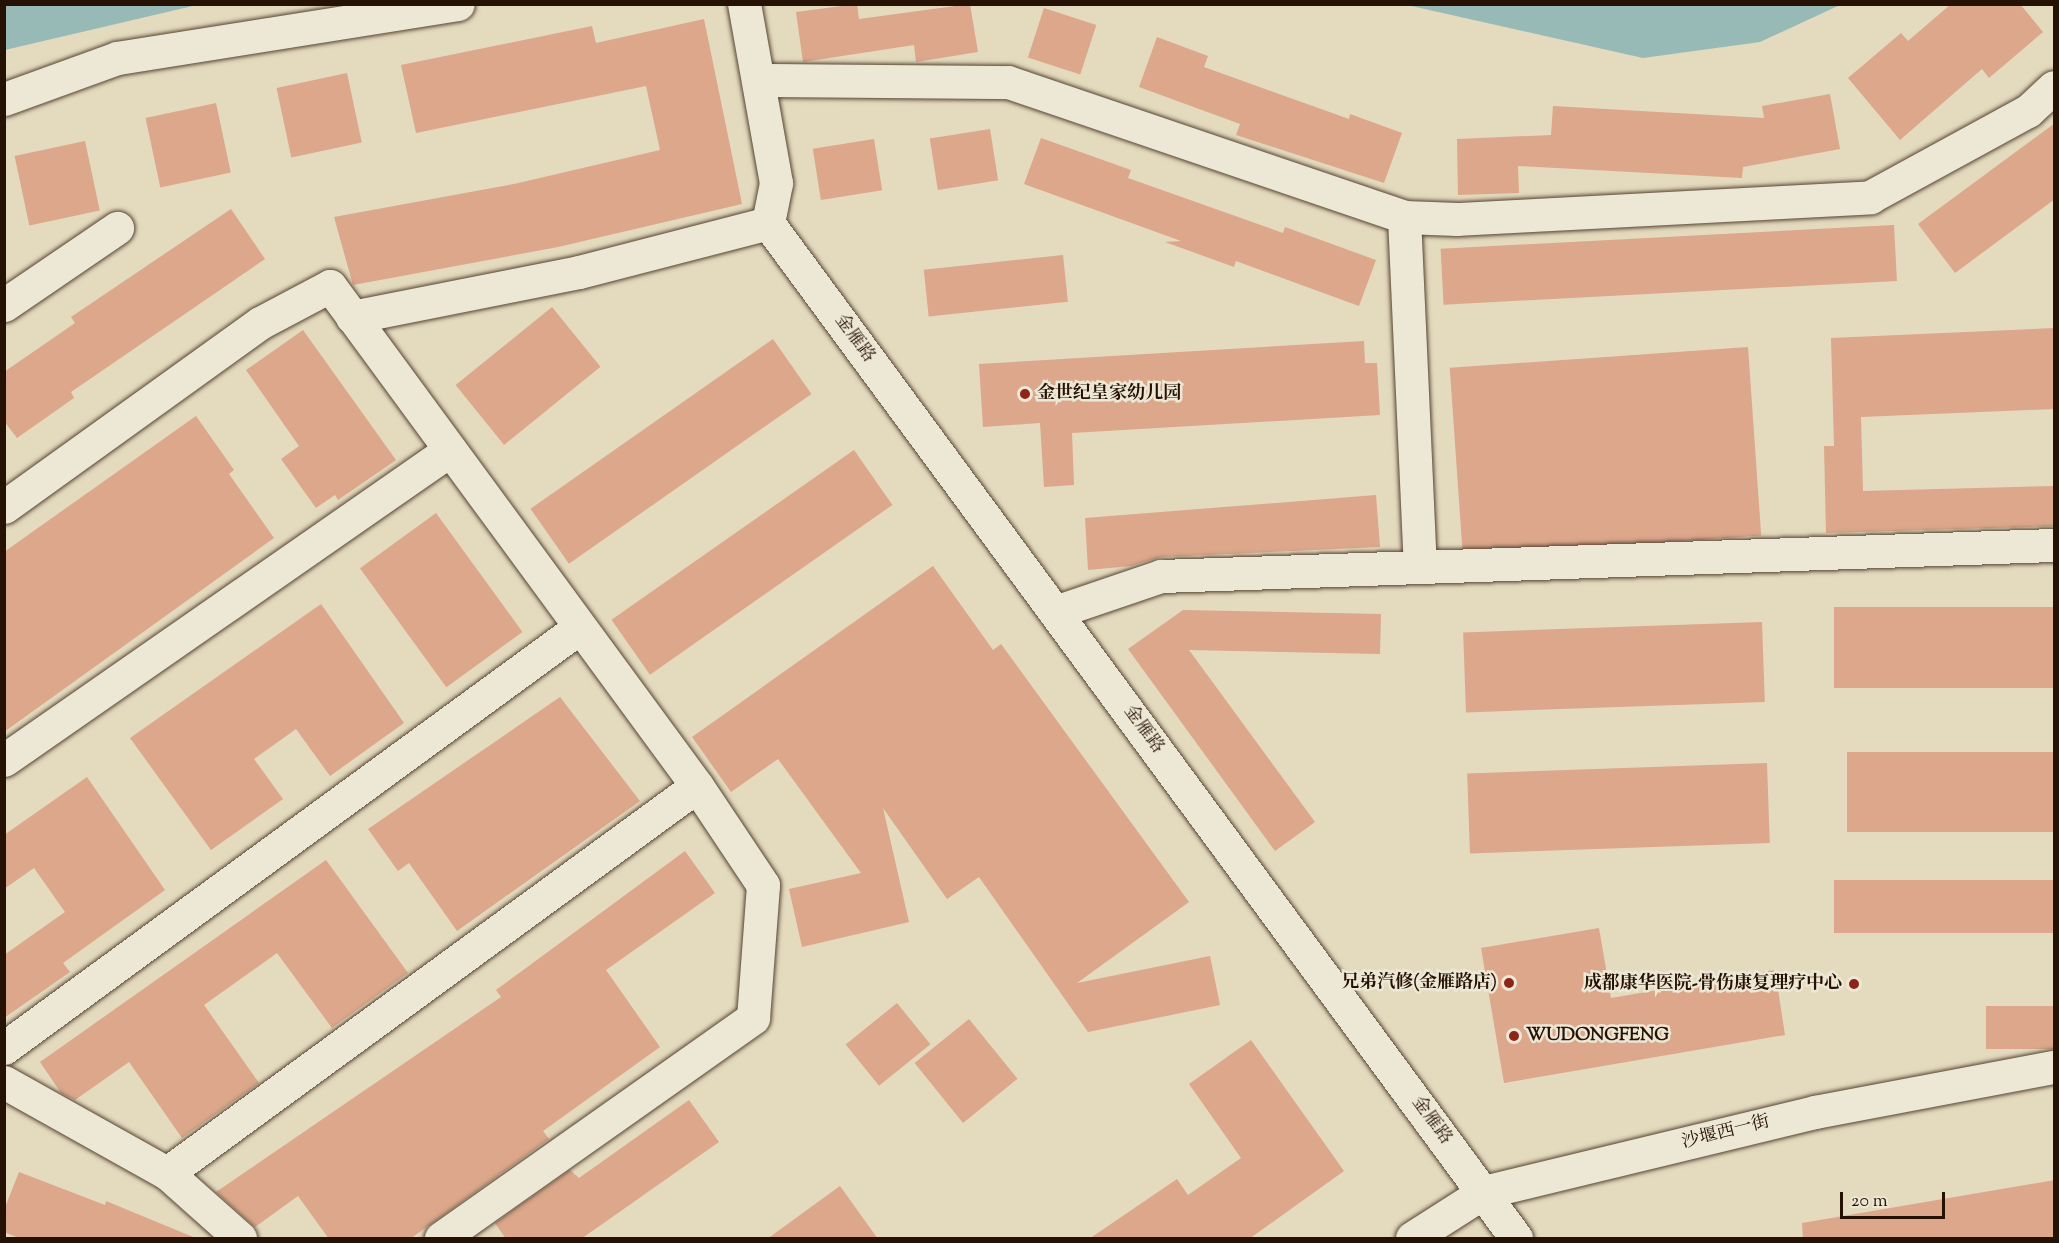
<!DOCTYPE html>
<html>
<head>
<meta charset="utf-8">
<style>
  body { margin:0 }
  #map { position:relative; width:2059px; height:1243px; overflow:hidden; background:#e4dabe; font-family:"Sorts Mill Goudy","Noto Serif SC",serif }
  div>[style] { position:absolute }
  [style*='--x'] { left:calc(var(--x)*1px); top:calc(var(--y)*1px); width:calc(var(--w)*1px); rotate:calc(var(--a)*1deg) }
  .water>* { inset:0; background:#97bab7 }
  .building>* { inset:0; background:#dca78b; transform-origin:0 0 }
  .roads { filter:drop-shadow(0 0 2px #564432) drop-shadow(0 0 2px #564432) }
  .street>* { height:33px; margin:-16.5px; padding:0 16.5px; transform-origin:16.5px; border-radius:16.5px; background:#ede7d5 }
  .secondary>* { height:33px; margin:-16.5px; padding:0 16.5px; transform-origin:16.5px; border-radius:16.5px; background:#ede7d5 }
  .dots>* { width:16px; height:16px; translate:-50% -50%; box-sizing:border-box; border:3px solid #ede7d5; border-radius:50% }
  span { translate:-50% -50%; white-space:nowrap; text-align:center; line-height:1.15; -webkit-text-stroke:5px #ede7d5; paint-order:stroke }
  .street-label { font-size:18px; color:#261204 }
  .poi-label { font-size:18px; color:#261204; font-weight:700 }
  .left { translate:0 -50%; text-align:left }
  .right { translate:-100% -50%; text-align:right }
  .frame { position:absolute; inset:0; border:6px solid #261204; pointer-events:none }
  .scale { position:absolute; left:1840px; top:1192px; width:105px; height:27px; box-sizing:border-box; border:3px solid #261204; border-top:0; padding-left:8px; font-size:18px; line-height:21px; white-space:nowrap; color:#261204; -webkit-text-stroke:4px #ede7d5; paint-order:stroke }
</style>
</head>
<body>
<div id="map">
  <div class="water">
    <div style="clip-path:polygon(5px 4px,197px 4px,197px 5px,5px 50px)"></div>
    <div style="clip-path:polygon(1407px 5px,1840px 5px,1760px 42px,1643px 58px)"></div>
  </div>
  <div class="building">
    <div style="clip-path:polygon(857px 4px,859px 19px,970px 4px,978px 52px,916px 62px,914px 45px,803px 62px,796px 12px)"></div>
    <div style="clip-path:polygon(1951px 4px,2020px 4px,2043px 32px,1989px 78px,1982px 69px,1900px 140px,1848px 78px,1901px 33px,1908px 41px)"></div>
    <div style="left:1044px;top:8px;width:55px;height:52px;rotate:18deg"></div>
    <div style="clip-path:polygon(704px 19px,742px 204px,558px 247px,353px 285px,334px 217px,514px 184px,660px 150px,646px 86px,416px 133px,401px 65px,592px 26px,596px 43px)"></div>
    <div style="clip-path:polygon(1157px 37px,1208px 56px,1204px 67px,1349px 119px,1350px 114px,1402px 133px,1384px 183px,1236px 135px,1240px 124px,1139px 87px)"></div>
    <div style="left:347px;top:73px;width:71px;height:72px;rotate:78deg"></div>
    <div style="clip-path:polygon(1830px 94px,1840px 149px,1743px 167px,1742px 178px,1518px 166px,1519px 193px,1458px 195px,1457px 139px,1551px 135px,1553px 106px,1764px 118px,1762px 106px)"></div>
    <div style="left:216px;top:103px;width:71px;height:72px;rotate:78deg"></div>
    <div style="clip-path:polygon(2055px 123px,2055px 199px,1955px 273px,1918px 224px)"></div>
    <div style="left:990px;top:129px;width:52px;height:61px;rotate:81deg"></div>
    <div style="clip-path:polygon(1041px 138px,1131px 170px,1128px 178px,1283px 233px,1285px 227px,1376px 260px,1359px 306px,1236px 261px,1234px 267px,1165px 242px,1181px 241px,1024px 184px)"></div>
    <div style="left:874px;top:139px;width:52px;height:62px;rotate:81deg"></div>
    <div style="left:85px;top:141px;width:71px;height:72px;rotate:78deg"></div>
    <div style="clip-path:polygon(231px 209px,265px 259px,71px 392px,74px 398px,17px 438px,4px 421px,4px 372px,75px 323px,71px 317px)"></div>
    <div style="left:1894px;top:225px;width:56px;height:454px;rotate:87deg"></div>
    <div style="left:1063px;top:255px;width:47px;height:140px;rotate:84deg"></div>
    <div style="left:552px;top:307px;width:77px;height:124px;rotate:51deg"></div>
    <div style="clip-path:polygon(2055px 328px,2055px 409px,1861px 417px,1863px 491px,2055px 486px,2055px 526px,1826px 533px,1824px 446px,1834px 446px,1831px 338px)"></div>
    <div style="clip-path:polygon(303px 330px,396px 460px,338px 500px,335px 495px,316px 508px,281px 459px,299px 446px,246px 370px)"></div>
    <div style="left:773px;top:339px;width:67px;height:296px;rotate:55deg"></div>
    <div style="clip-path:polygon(1364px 341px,1365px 363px,1377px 363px,1380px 415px,1072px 433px,1074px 485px,1044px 487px,1040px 423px,983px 427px,979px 364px)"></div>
    <div style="left:1748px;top:347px;width:189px;height:299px;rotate:86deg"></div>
    <div style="clip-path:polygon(196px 416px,234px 470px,229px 474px,274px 538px,4px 732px,4px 552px)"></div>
    <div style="left:854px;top:450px;width:67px;height:296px;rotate:55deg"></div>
    <div style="clip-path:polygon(1376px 495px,1380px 547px,1160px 557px,1131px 566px,1088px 570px,1085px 518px)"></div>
    <div style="left:436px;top:513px;width:147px;height:94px;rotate:54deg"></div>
    <div style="clip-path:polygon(933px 566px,993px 650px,1001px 644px,1189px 902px,1077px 983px,1210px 956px,1220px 1005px,1088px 1032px,979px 877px,947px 899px,883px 808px,909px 922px,802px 947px,789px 889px,861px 873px,778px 759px,731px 792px,692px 737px)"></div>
    <div style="clip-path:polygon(321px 604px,404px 723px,330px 776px,296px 729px,254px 759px,283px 799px,211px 850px,130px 738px)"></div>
    <div style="left:2055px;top:607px;width:81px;height:221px;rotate:90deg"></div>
    <div style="clip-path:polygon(1183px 610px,1381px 614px,1380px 654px,1189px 650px,1315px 822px,1275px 851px,1128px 649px)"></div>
    <div style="left:1762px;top:622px;width:80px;height:299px;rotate:88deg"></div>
    <div style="clip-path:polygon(560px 697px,640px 801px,457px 931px,409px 863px,398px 871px,368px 829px)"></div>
    <div style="left:2055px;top:752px;width:80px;height:208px;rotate:90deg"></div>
    <div style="left:1767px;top:763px;width:80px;height:300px;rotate:88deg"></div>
    <div style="clip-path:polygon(87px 777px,165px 890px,63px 963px,70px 972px,4px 1018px,4px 955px,65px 912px,34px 868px,4px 889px,4px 835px)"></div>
    <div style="clip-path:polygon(685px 851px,715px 893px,606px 970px,660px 1047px,543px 1131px,549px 1139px,410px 1239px,329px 1239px,298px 1196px,255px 1227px,216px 1192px,501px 997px,496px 990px)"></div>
    <div style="clip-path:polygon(326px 860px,408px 973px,332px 1028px,277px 953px,204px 1005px,259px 1083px,182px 1138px,129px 1062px,75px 1100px,61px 1093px,40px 1062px)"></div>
    <div style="left:2055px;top:880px;width:53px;height:221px;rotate:90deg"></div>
    <div style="clip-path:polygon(1599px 928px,1611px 998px,1775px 970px,1785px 1035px,1504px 1083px,1481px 948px)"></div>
    <div style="left:897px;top:1003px;width:53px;height:66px;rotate:51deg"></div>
    <div style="left:2055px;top:1006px;width:43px;height:69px;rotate:90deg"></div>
    <div style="left:969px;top:1019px;width:77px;height:70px;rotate:51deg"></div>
    <div style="clip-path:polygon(1251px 1040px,1344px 1171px,1249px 1239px,1089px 1239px,1177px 1179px,1188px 1195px,1241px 1158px,1189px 1084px)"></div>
    <div style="clip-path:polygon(689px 1100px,719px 1142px,581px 1239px,506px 1239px,495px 1223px,570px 1170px,579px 1178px)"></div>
    <div style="clip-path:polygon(19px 1172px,105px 1205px,106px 1201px,198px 1239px,21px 1239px,4px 1232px,4px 1210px)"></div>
    <div style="clip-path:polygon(2055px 1180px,2055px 1239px,1803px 1239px,1802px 1223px)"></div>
    <div style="clip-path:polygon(840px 1186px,878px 1239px,767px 1239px)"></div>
  </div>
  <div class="roads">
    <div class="street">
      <div style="--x:758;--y:80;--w:250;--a:0.5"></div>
      <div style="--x:1008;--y:82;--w:418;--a:18.8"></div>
      <div style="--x:1404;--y:217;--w:53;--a:2.2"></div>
      <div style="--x:1457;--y:219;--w:414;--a:-3"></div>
      <div style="--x:1870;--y:197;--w:180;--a:-28.6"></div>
      <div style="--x:2028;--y:111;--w:35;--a:-43"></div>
      <div style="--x:4;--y:99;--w:120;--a:-19.9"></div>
      <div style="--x:117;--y:58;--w:345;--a:-9"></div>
      <div style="--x:1404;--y:217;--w:350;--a:87.4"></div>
      <div style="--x:4;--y:305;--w:137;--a:-34.3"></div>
      <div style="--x:352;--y:317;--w:231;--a:-11.2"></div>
      <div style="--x:579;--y:272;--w:195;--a:-14.5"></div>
      <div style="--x:768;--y:223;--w:41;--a:-78.7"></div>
      <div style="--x:776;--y:183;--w:182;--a:-100.1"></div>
      <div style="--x:4;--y:507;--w:315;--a:-35.7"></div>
      <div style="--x:260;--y:323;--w:79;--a:-27.9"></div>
      <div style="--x:330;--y:286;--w:620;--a:53.72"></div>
      <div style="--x:697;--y:786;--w:119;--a:56.3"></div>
      <div style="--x:763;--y:885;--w:133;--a:94.3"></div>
      <div style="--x:753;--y:1018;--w:382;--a:144.8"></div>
      <div style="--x:1055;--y:612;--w:112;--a:-18.8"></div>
      <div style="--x:1161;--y:576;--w:894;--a:-1.99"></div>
      <div style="--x:4;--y:760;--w:543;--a:-34.8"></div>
      <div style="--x:4;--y:1048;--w:713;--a:-36.16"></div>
      <div style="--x:4;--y:1082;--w:187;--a:29.2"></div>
      <div style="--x:167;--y:1173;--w:98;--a:41.7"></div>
      <div style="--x:167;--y:1173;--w:656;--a:-36.14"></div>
      <div style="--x:1412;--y:1238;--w:85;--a:-32.6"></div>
      <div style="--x:1484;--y:1192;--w:341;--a:-13.6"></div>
      <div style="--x:1815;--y:1112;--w:243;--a:-10.7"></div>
    </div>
    <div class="secondary">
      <div style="--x:768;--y:223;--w:1261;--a:53.61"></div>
    </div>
  </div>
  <div class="dots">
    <div style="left:1025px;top:394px;background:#8f2418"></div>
    <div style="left:1509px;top:983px;background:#8f2418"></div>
    <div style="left:1854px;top:984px;background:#8f2418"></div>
    <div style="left:1514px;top:1036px;background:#8f2418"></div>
  </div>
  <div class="street-label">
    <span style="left:854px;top:339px;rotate:54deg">金雁路</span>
    <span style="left:1143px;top:730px;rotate:54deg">金雁路</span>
    <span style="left:1431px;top:1121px;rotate:54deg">金雁路</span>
    <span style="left:1726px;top:1133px;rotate:-14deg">沙堰西一街</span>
  </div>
  <div class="poi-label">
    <span class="left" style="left:1037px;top:394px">金世纪皇家幼儿园</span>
    <span class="right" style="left:1497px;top:983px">兄弟汽修(金雁路店)</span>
    <span class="right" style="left:1842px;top:984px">成都康华医院-骨伤康复理疗中心</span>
    <span class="left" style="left:1526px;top:1036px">WUDONGFENG</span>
  </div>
  <div class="frame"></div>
  <div class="scale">20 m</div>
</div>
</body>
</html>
